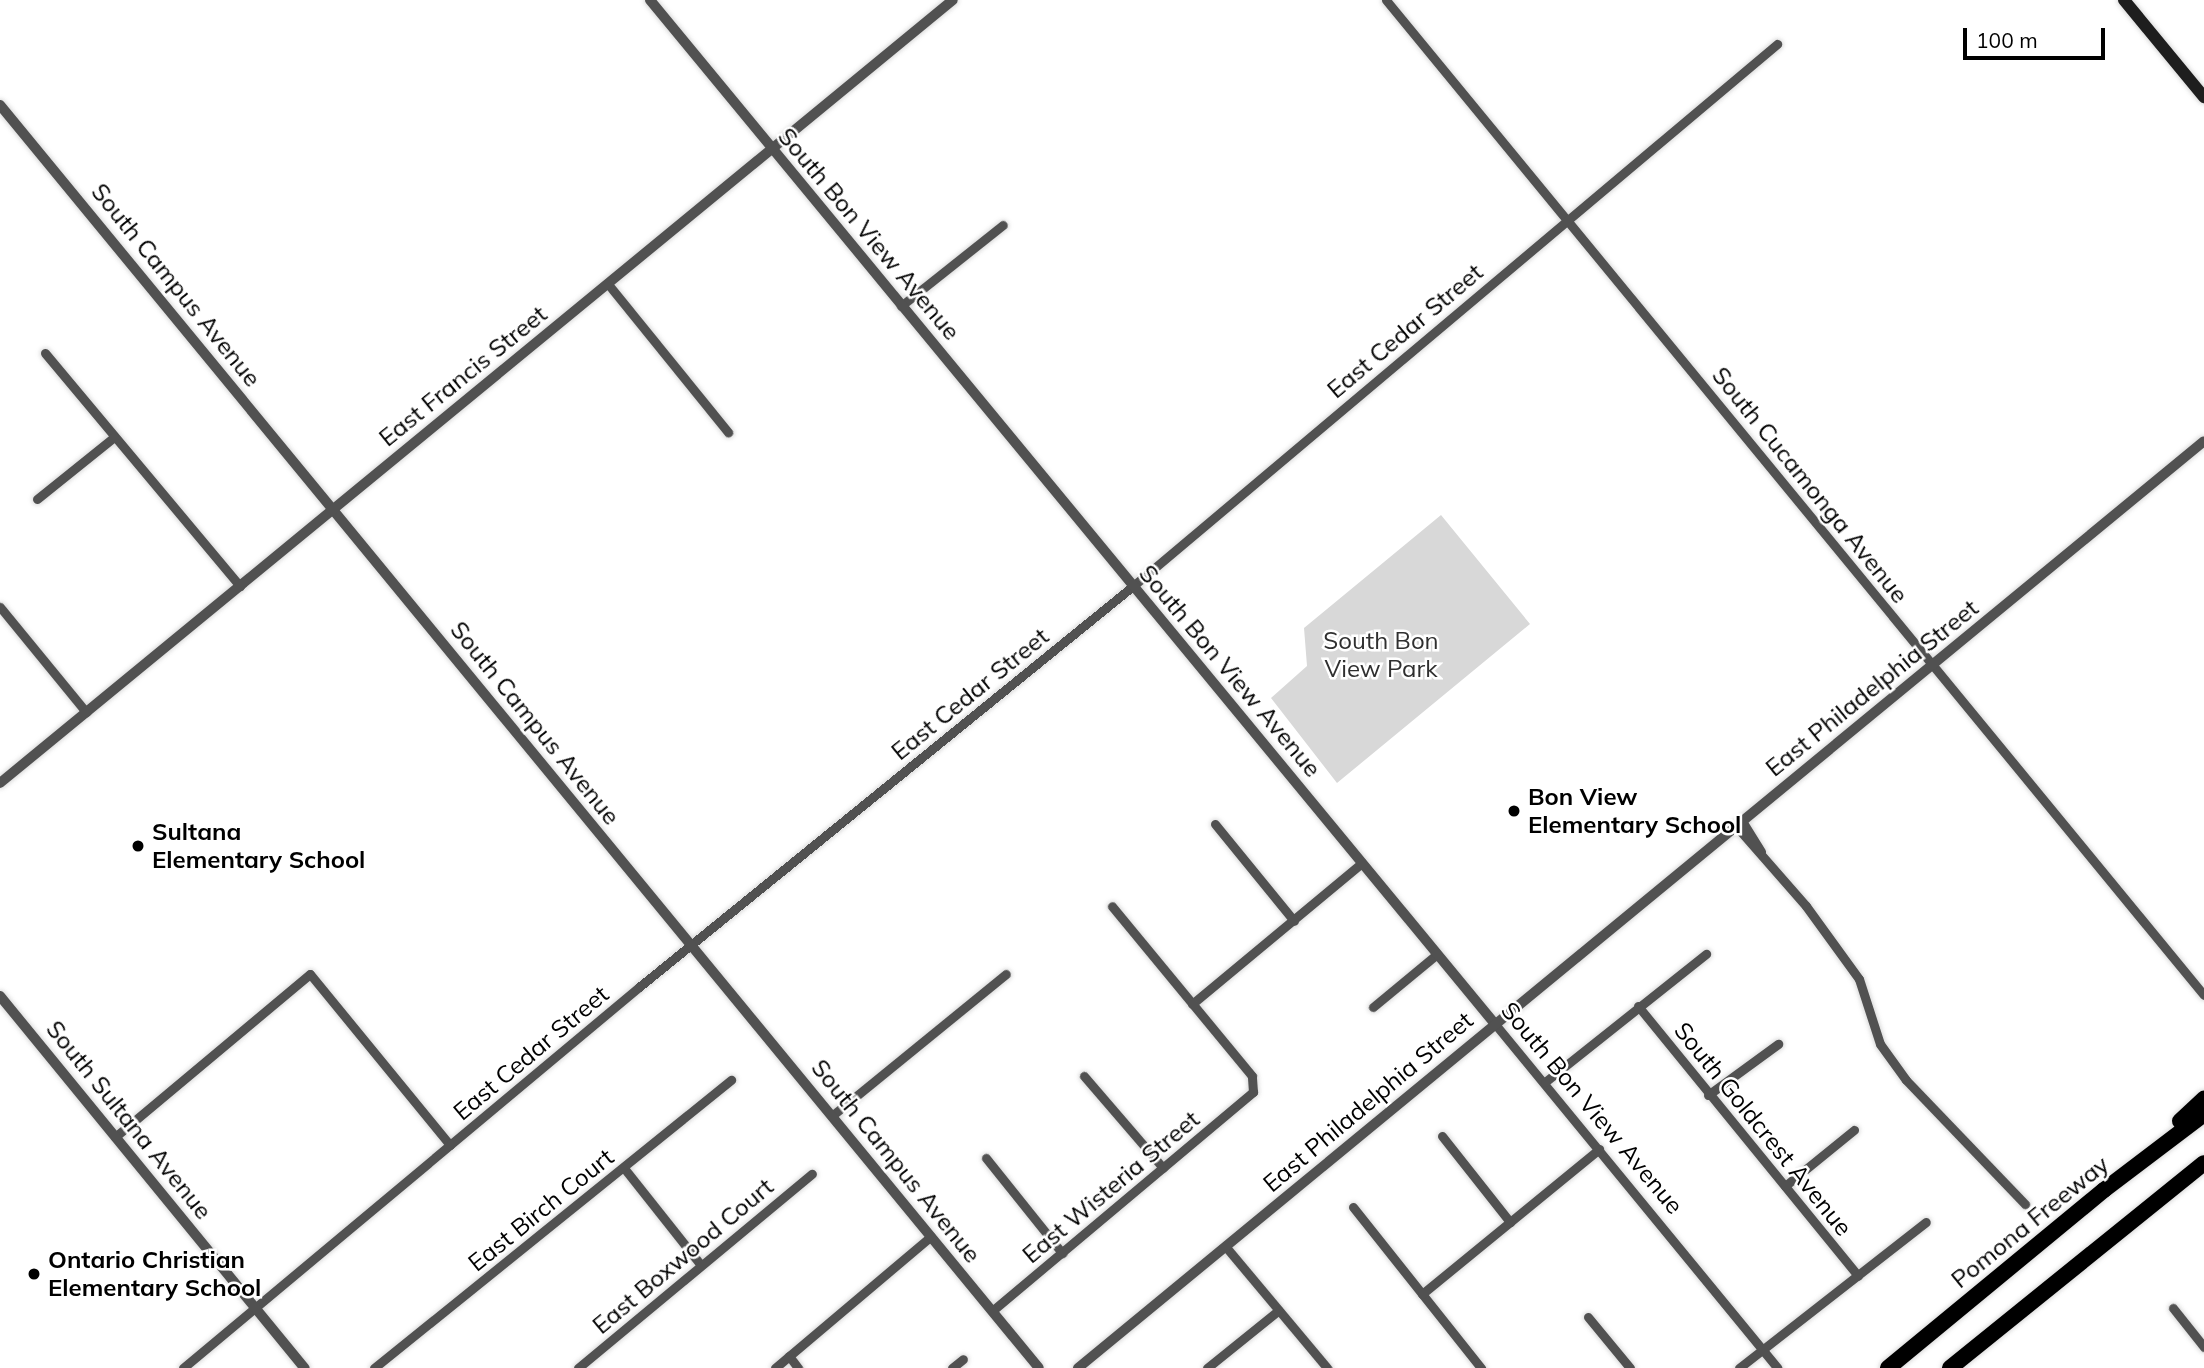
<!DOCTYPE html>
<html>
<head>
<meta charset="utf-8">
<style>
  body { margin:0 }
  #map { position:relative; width:2204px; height:1368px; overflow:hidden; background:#fff; font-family:Mulish,sans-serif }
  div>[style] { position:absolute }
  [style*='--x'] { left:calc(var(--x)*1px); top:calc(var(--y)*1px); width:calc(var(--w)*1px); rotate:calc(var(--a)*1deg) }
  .green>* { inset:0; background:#d8d8d8 }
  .roads { filter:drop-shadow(0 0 2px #dbdbdb) drop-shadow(0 0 2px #dbdbdb) }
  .minor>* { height:9px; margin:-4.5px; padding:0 4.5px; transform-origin:4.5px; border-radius:4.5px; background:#515151 }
  .tertiary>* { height:10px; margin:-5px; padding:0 5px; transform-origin:5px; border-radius:5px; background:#515151 }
  .secondary>* { height:12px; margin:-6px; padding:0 6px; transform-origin:6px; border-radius:6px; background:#1e1e1e }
  .motorway>* { height:16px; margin:-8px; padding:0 8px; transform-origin:8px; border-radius:8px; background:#000 }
  .dots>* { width:19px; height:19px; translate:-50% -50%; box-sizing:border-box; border:4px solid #fff; border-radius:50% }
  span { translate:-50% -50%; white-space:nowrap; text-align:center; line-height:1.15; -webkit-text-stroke:5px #fff; paint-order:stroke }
  .street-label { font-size:24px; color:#000 }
  .park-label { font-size:24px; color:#2f2f2f }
  .poi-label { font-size:24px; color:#000; font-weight:700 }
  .left { translate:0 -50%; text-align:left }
  .scale { position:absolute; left:1963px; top:28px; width:142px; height:32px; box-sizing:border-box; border:4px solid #000; border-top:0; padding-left:9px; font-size:21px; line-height:24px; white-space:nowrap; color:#000; -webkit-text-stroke:5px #fff; paint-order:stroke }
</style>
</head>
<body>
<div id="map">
  <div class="green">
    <div style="clip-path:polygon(1441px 515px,1530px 624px,1337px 783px,1271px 698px,1307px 666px,1304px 628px)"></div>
  </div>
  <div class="roads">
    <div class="minor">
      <div style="--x:1386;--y:0;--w:1288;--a:50.58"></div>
      <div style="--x:608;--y:284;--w:191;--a:51"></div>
      <div style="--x:901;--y:306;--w:130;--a:-38.5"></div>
      <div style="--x:45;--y:353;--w:304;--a:50.1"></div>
      <div style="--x:37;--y:499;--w:99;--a:-38.8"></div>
      <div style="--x:0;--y:607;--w:136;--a:50.7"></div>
      <div style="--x:1742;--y:821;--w:36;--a:58"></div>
      <div style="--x:1215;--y:824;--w:125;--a:50.8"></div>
      <div style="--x:1736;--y:826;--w:106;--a:48.8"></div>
      <div style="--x:1806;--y:906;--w:90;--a:54"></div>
      <div style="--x:1859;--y:979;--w:68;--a:72.1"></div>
      <div style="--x:1880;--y:1044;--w:44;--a:54.2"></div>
      <div style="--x:1906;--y:1080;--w:172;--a:46.2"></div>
      <div style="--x:1192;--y:1004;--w:221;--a:-39.7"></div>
      <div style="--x:1638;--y:1006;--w:348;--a:50.8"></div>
      <div style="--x:1373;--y:1007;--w:83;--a:-39.6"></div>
      <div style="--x:1495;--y:1024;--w:445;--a:50.6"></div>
      <div style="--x:1084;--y:1076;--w:121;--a:49.3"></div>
      <div style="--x:1545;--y:1082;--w:206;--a:-38.5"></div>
      <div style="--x:1708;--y:1095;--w:87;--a:-36.1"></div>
      <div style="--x:833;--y:1115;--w:223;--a:-39.2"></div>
      <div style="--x:1442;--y:1136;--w:110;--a:51.7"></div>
      <div style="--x:115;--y:1137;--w:254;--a:-39.9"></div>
      <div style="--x:310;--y:974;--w:221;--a:50.7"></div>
      <div style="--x:986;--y:1158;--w:122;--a:51.3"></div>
      <div style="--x:624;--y:1168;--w:122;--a:51.6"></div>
      <div style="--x:1785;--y:1186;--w:89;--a:-39.1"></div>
      <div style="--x:1353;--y:1207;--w:206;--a:51.5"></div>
      <div style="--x:1226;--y:1247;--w:158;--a:50.1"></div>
      <div style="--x:1422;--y:1294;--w:229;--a:-39.3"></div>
      <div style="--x:2173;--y:1308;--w:50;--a:51.5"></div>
      <div style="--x:992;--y:1311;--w:341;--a:-40"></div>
      <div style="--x:1253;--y:1092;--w:16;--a:-94"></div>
      <div style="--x:1252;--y:1076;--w:220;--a:-129.5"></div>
      <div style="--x:1588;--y:1317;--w:66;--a:50.5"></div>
      <div style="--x:789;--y:1356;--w:15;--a:53"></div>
      <div style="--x:183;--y:1368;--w:594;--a:-39.88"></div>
      <div style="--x:639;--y:987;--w:636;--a:-39.07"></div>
      <div style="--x:1133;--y:586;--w:842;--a:-40.08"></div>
      <div style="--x:374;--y:1368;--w:459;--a:-38.9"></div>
      <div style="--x:578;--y:1368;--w:304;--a:-39.7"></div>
      <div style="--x:775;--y:1368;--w:204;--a:-40.2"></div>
      <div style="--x:952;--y:1368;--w:14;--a:-39"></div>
      <div style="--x:1207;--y:1368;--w:92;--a:-38.9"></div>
      <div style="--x:1739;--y:1368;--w:237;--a:-38"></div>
    </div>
    <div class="tertiary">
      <div style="--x:650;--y:0;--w:1328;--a:50.47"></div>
      <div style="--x:0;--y:105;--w:1635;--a:50.56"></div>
      <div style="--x:0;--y:783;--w:1233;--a:-39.41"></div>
      <div style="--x:0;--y:996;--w:481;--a:50.7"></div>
      <div style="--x:1078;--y:1368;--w:1458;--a:-39.46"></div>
    </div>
    <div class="secondary">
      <div style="--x:2124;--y:0;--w:126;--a:50.5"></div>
    </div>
    <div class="motorway">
      <div style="--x:2180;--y:1121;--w:33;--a:-43"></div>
      <div style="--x:1888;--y:1368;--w:280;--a:-39.5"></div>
      <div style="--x:2104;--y:1190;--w:126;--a:-37.2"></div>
      <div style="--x:1950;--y:1368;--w:326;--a:-38.9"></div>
    </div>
  </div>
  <div class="dots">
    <div style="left:1514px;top:811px;background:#000"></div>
    <div style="left:138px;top:846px;background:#000"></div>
    <div style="left:34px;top:1274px;background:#000"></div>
  </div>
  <div class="street-label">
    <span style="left:869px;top:234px;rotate:50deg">South Bon View Avenue</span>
    <span style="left:176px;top:285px;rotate:51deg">South Campus Avenue</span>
    <span style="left:1405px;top:331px;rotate:-40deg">East Cedar Street</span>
    <span style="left:463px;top:376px;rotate:-39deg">East Francis Street</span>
    <span style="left:1810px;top:485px;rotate:51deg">South Cucamonga Avenue</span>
    <span style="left:1230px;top:671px;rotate:50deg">South Bon View Avenue</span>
    <span style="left:1872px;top:688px;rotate:-39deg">East Philadelphia Street</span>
    <span style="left:970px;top:694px;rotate:-39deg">East Cedar Street</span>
    <span style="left:535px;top:723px;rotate:51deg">South Campus Avenue</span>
    <span style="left:531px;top:1053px;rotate:-40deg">East Cedar Street</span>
    <span style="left:1368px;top:1102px;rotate:-40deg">East Philadelphia Street</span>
    <span style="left:1592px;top:1108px;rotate:50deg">South Bon View Avenue</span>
    <span style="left:129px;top:1120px;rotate:51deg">South Sultana Avenue</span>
    <span style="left:1763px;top:1129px;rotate:51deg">South Goldcrest Avenue</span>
    <span style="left:896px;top:1161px;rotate:51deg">South Campus Avenue</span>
    <span style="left:1111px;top:1187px;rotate:-40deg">East Wisteria Street</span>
    <span style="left:541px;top:1210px;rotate:-39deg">East Birch Court</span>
    <span style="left:2030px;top:1222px;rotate:-39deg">Pomona Freeway</span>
    <span style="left:683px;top:1256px;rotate:-40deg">East Boxwood Court</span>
  </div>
  <div class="park-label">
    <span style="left:1381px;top:655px">South Bon<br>View Park</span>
  </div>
  <div class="poi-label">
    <span class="left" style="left:1528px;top:811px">Bon View<br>Elementary School</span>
    <span class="left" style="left:152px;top:846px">Sultana<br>Elementary School</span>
    <span class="left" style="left:48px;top:1274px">Ontario Christian<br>Elementary School</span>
  </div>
  <div class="scale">100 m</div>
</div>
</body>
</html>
